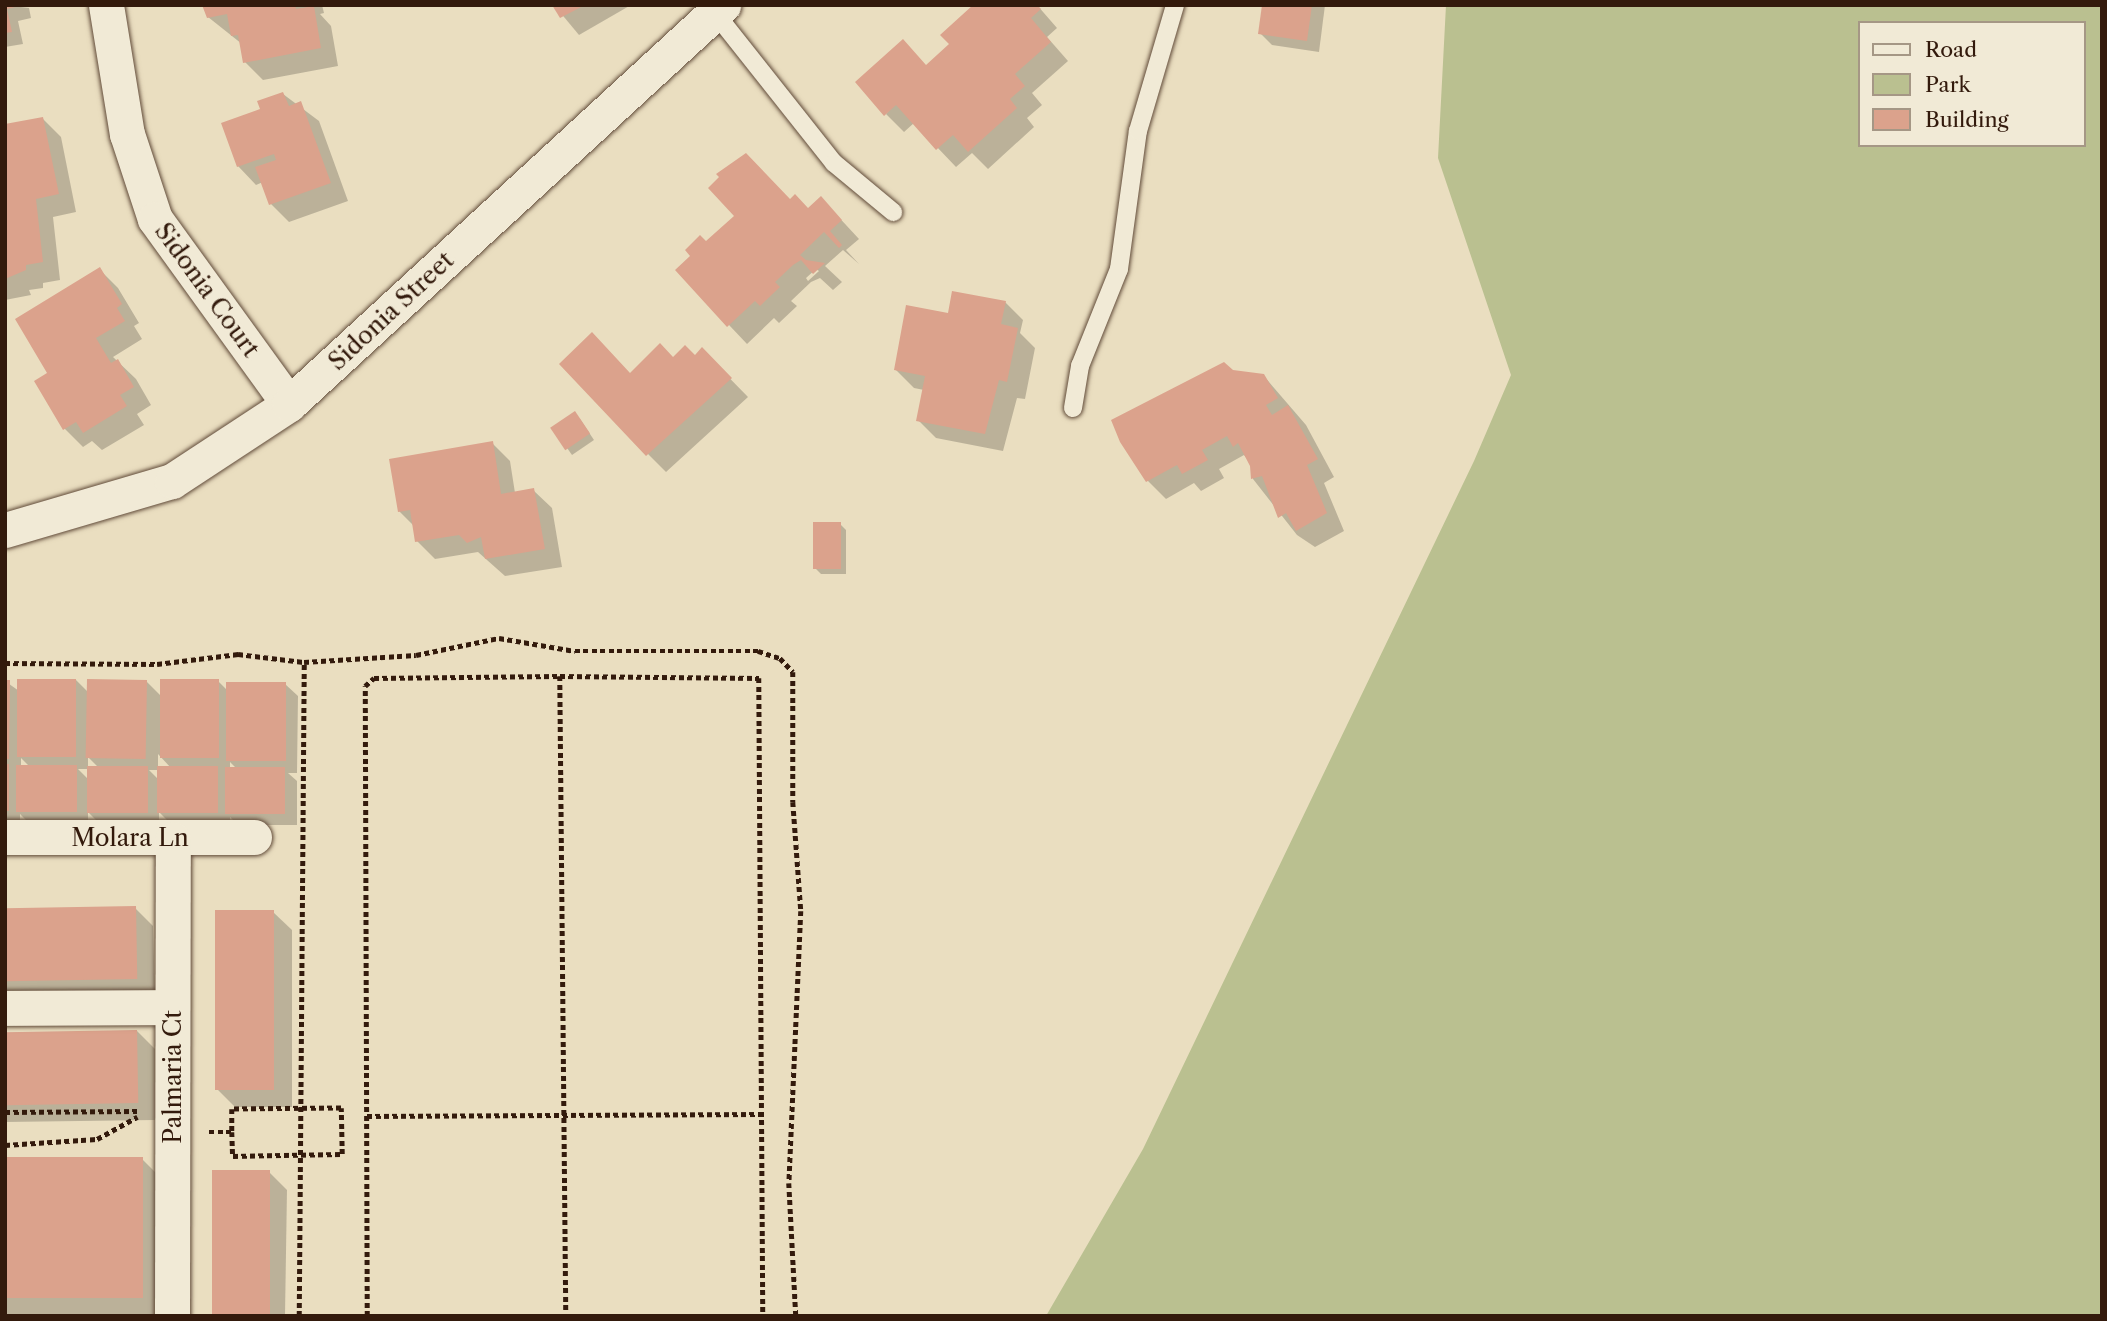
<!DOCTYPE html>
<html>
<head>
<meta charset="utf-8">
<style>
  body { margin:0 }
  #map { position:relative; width:2107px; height:1321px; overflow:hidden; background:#eadec0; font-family:"Libre Caslon Text",serif }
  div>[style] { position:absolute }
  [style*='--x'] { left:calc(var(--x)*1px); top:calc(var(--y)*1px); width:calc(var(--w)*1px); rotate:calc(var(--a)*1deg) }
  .green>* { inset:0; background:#bac090 }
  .shadow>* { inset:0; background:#0003 }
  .building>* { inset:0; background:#dba28c; transform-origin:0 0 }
  .path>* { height:4.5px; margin-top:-2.25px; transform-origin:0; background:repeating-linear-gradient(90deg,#331a0c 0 5px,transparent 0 8.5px) }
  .roads { filter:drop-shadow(0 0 2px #614b39) drop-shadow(0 0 2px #614b39) }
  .lane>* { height:18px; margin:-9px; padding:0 9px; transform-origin:9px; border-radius:9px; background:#f1ead6 }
  .street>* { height:35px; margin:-17.5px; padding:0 17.5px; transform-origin:17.5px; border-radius:17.5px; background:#f1ead6 }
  span { translate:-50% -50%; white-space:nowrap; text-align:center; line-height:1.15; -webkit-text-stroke:5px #f1ead6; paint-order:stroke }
  .street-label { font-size:24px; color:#331a0c }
  .frame { position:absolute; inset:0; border:7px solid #331a0c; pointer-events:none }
  .legend { position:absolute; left:1858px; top:21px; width:228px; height:126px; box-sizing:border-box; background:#f1ead6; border:2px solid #a59785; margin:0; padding:9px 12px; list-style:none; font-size:21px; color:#331a0c }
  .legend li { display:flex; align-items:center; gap:14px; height:35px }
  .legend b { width:35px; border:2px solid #a59785 }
</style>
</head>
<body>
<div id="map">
  <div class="green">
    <div style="clip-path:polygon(evenodd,1446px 5px,2102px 5px,2102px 1316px,1046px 1316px,1143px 1149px,1474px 461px,1511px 375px,1438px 158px,1446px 5px,1860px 23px,2084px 23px,2084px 145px,1860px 145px,1860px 23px)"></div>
  </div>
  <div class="shadow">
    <div style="clip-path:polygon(5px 5px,29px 8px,31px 18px,18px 21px,23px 44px,5px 47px)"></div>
    <div style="clip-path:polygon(204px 5px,322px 5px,324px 13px,320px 14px,331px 26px,338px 66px,263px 80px,245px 62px,242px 44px,208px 17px)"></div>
    <div style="clip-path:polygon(554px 5px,631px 5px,579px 35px)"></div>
    <div style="clip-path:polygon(1037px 5px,1057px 28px,1047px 37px,1068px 61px,1032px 93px,1042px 105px,1027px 118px,1034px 127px,988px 169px,972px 153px,956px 167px,914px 123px,904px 132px,886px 114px,927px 66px)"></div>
    <div style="clip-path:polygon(1263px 5px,1325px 5px,1319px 52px,1272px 45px,1260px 33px)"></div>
    <div style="clip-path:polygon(283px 94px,319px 121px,348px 201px,289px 222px,271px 204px,263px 182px,256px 185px,238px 166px,262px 110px)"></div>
    <div style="clip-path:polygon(43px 119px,61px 137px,76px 212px,53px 217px,60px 280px,43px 283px,43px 288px,29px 290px,31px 295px,5px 300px,5px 126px)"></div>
    <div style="clip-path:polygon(evenodd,821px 198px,859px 239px,846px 250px,859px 264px,843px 250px,825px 266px,842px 282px,833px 290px,820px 278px,811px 282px,791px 301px,797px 306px,779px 323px,774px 318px,747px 344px,677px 270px,706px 244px,790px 201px,808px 210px,821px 198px,816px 269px,819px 271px,808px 281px,806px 278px,816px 269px)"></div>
    <div style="clip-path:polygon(100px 270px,118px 288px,139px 323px,134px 326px,142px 339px,113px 357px,136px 379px,151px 405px,137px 414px,144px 425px,102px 450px,92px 441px,83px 447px,65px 429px,49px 374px)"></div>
    <div style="clip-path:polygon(1005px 302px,1023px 320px,1020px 333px,1035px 348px,1025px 399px,1017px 398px,1003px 451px,936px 438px,918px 420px,924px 390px,914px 388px,896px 370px,949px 315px)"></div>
    <div style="clip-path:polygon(702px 350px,748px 397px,666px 472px,648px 454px,631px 374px,673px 359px,695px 357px)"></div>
    <div style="clip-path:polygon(1233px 372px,1263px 375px,1306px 425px,1334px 477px,1324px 483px,1344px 531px,1315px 547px,1297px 535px,1253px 479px,1252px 465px,1244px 455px,1219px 469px,1224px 478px,1201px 491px,1194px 483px,1166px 499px,1148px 481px,1113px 420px)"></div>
    <div style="clip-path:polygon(580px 419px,594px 440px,572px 455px,553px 428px)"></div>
    <div style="clip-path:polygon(492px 443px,510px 461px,515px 493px,533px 490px,552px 508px,562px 567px,505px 576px,478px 552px,435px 559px,417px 541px,414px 526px,399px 511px)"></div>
    <div style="clip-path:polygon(840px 524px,846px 530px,846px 574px,821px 574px,815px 568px)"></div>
    <div style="clip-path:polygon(evenodd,76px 680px,89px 693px,146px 681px,162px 697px,218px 681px,228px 691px,285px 684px,298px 696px,297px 773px,288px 773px,297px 781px,297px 825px,238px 825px,230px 817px,230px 824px,171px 824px,159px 812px,159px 825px,101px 825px,88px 812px,88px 824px,30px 824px,20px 814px,20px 822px,5px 822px,5px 681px,19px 691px,76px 680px,158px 754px,171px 768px,158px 768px,158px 754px,76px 680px,88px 757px,99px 768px,88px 768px,88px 757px,76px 680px,21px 758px,30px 767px,21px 767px,21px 758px,76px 680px,230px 762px,237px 769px,230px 769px,230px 762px,76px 680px,78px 769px,89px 769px,89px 780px,78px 769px,76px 680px,149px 770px,159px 770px,159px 780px,149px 770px)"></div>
    <div style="clip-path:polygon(135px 908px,153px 926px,155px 997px,5px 998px,5px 909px)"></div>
    <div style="clip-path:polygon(273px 912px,292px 930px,292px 1107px,235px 1107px,217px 1089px)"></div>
    <div style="clip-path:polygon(137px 1031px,155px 1049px,155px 1120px,5px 1122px,5px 1033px)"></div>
    <div style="clip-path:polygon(5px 1159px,142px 1159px,166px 1183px,165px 1316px,5px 1316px)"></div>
    <div style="clip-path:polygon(269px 1172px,287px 1190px,285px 1316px,212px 1316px)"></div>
  </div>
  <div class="building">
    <div style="clip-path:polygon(5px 5px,19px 6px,7px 9px,12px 32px,5px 33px)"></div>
    <div style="clip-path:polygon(202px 5px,295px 5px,296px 9px,314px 6px,321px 48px,243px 63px,238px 35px,231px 36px,227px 14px,207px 18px)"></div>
    <div style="clip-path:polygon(552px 5px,585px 5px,560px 18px)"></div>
    <div style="clip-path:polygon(973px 5px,1037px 5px,1041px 9px,1031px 18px,1051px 42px,1015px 74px,1025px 86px,1010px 99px,1017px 108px,968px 152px,953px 135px,936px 150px,896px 105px,884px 116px,855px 82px,903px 39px,926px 65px,949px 44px,940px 35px)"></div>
    <div style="clip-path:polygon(1262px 5px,1312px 5px,1307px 41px,1258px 34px)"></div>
    <div style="clip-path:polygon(283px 92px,289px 106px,301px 101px,331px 183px,269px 205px,255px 167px,276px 160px,274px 154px,237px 167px,221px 123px,260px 109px,257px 101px)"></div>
    <div style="clip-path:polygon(43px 117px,59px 194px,36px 199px,43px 262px,26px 265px,26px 270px,5px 279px,5px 124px)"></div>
    <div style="clip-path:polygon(746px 153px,790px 199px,795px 194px,808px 208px,821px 196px,842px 220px,830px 231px,842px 245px,839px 248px,824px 232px,800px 255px,806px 260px,825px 263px,813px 274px,801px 260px,793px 265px,775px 282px,780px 287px,760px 306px,755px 301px,727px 327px,675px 270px,690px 256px,685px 250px,700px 235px,706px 241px,734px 216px,708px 188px,719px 177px,716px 174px)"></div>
    <div style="clip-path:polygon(100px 267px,122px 304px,117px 308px,125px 321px,96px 338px,111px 363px,118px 359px,134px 387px,120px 395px,127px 406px,83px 433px,76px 422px,63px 430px,34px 381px,47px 373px,15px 319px)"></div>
    <div style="clip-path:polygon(952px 291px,1006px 301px,1001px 324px,1018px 328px,1007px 382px,999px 380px,985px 434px,916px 421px,925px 376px,894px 370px,906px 305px,948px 313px)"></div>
    <div style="clip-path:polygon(592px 332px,630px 373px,660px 343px,673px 357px,685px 345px,695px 355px,702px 347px,732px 378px,646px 456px,559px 364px)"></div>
    <div style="clip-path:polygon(1224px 362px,1233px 370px,1264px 374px,1278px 398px,1266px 405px,1272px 415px,1288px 405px,1318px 459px,1307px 465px,1327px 513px,1296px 531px,1286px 513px,1278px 518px,1262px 476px,1251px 479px,1250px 466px,1238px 443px,1233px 447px,1227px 436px,1202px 450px,1208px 460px,1182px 474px,1177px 465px,1146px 482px,1120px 442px,1111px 420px)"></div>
    <div style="left:575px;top:411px;width:27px;height:30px;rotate:56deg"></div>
    <div style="clip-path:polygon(493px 441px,501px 494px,534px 488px,545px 549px,485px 559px,481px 537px,467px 543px,459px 535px,415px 542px,410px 510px,398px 512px,389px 459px)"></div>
    <div style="left:813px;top:522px;width:28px;height:47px"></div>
    <div style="left:17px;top:679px;width:59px;height:78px"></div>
    <div style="left:87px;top:679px;width:60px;height:79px;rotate:1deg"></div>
    <div style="left:160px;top:679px;width:59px;height:79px"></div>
    <div style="clip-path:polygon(5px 680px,10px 680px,9px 759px,5px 759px)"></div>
    <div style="left:226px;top:682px;width:60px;height:79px"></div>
    <div style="left:5px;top:764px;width:4px;height:47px"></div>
    <div style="left:16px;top:765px;width:61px;height:47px"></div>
    <div style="left:87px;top:766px;width:61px;height:47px"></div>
    <div style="left:157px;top:766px;width:61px;height:47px"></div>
    <div style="left:225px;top:767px;width:60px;height:47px"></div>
    <div style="left:136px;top:906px;width:73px;height:131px;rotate:89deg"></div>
    <div style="left:215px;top:910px;width:59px;height:180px"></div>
    <div style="left:137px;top:1030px;width:73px;height:132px;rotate:89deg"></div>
    <div style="left:5px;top:1157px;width:138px;height:141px"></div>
    <div style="left:212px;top:1170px;width:58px;height:146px"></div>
  </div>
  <div class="path">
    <div style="--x:5;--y:663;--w:152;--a:0.4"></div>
    <div style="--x:157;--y:664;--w:82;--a:-7"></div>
    <div style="--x:238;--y:654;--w:66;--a:6.9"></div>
    <div style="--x:304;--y:662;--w:112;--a:-3.6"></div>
    <div style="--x:416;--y:655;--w:85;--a:-11.6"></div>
    <div style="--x:499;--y:638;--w:77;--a:9.7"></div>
    <div style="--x:575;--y:651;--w:183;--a:0"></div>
    <div style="--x:758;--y:651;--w:23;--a:18"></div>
    <div style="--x:780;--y:658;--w:19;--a:47"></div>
    <div style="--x:793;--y:672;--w:130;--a:90"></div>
    <div style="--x:793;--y:802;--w:109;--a:85.8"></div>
    <div style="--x:801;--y:911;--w:272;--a:92.5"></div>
    <div style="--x:789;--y:1183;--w:133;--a:87"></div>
    <div style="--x:560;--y:676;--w:640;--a:89.46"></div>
    <div style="--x:5;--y:1112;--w:132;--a:-0.4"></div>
    <div style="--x:367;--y:1116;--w:394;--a:-0.3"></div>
    <div style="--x:209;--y:1132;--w:23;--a:0"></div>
    <div style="--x:232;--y:1132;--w:24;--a:88"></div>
    <div style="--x:233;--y:1156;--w:109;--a:-1.1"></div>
    <div style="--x:342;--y:1154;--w:46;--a:-91.2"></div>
    <div style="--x:341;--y:1108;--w:109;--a:179.5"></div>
    <div style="--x:232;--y:1109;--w:23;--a:90"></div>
    <div style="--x:5;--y:1145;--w:92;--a:-3.7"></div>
    <div style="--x:97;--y:1139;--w:46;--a:-28.8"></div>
    <div style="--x:299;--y:1316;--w:654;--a:-89.56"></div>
    <div style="--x:367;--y:1316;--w:630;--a:-90.18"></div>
    <div style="--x:365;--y:686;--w:12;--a:-42"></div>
    <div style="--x:374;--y:678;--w:186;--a:-0.6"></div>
    <div style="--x:560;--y:676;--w:199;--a:0.6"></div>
    <div style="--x:759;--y:678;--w:638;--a:89.64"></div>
  </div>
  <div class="roads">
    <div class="lane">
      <div style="--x:715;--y:13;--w:191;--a:51.6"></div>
      <div style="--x:834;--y:163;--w:77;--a:39.7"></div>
      <div style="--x:1073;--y:408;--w:43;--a:-80.5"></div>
      <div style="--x:1080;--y:366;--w:105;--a:-68.1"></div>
      <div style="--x:1119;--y:269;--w:139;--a:-82.2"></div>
      <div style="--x:1138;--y:131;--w:131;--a:-73.6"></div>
    </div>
    <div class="street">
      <div style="--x:106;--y:5;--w:131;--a:80.8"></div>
      <div style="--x:127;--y:134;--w:89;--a:71.8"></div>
      <div style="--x:155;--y:219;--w:228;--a:54.1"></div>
      <div style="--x:5;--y:530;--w:174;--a:-16.4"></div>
      <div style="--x:172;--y:481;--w:140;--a:-33.3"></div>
      <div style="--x:289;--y:404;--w:590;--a:-42.59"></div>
      <div style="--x:5;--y:837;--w:249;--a:0"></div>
      <div style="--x:5;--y:1008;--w:167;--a:-0.3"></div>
      <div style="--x:172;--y:1316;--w:477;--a:-89.9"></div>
    </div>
  </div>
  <div class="street-label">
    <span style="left:207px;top:290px;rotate:54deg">Sidonia Court</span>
    <span style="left:391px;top:311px;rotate:-43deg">Sidonia Street</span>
    <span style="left:130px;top:838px">Molara Ln</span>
    <span style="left:173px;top:1077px;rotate:-90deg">Palmaria Ct</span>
  </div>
  <div class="frame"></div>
  <ul class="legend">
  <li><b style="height:9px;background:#f1ead6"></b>Road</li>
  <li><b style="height:19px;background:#bac090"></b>Park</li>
  <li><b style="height:19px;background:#dba28c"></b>Building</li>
  </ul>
</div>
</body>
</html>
